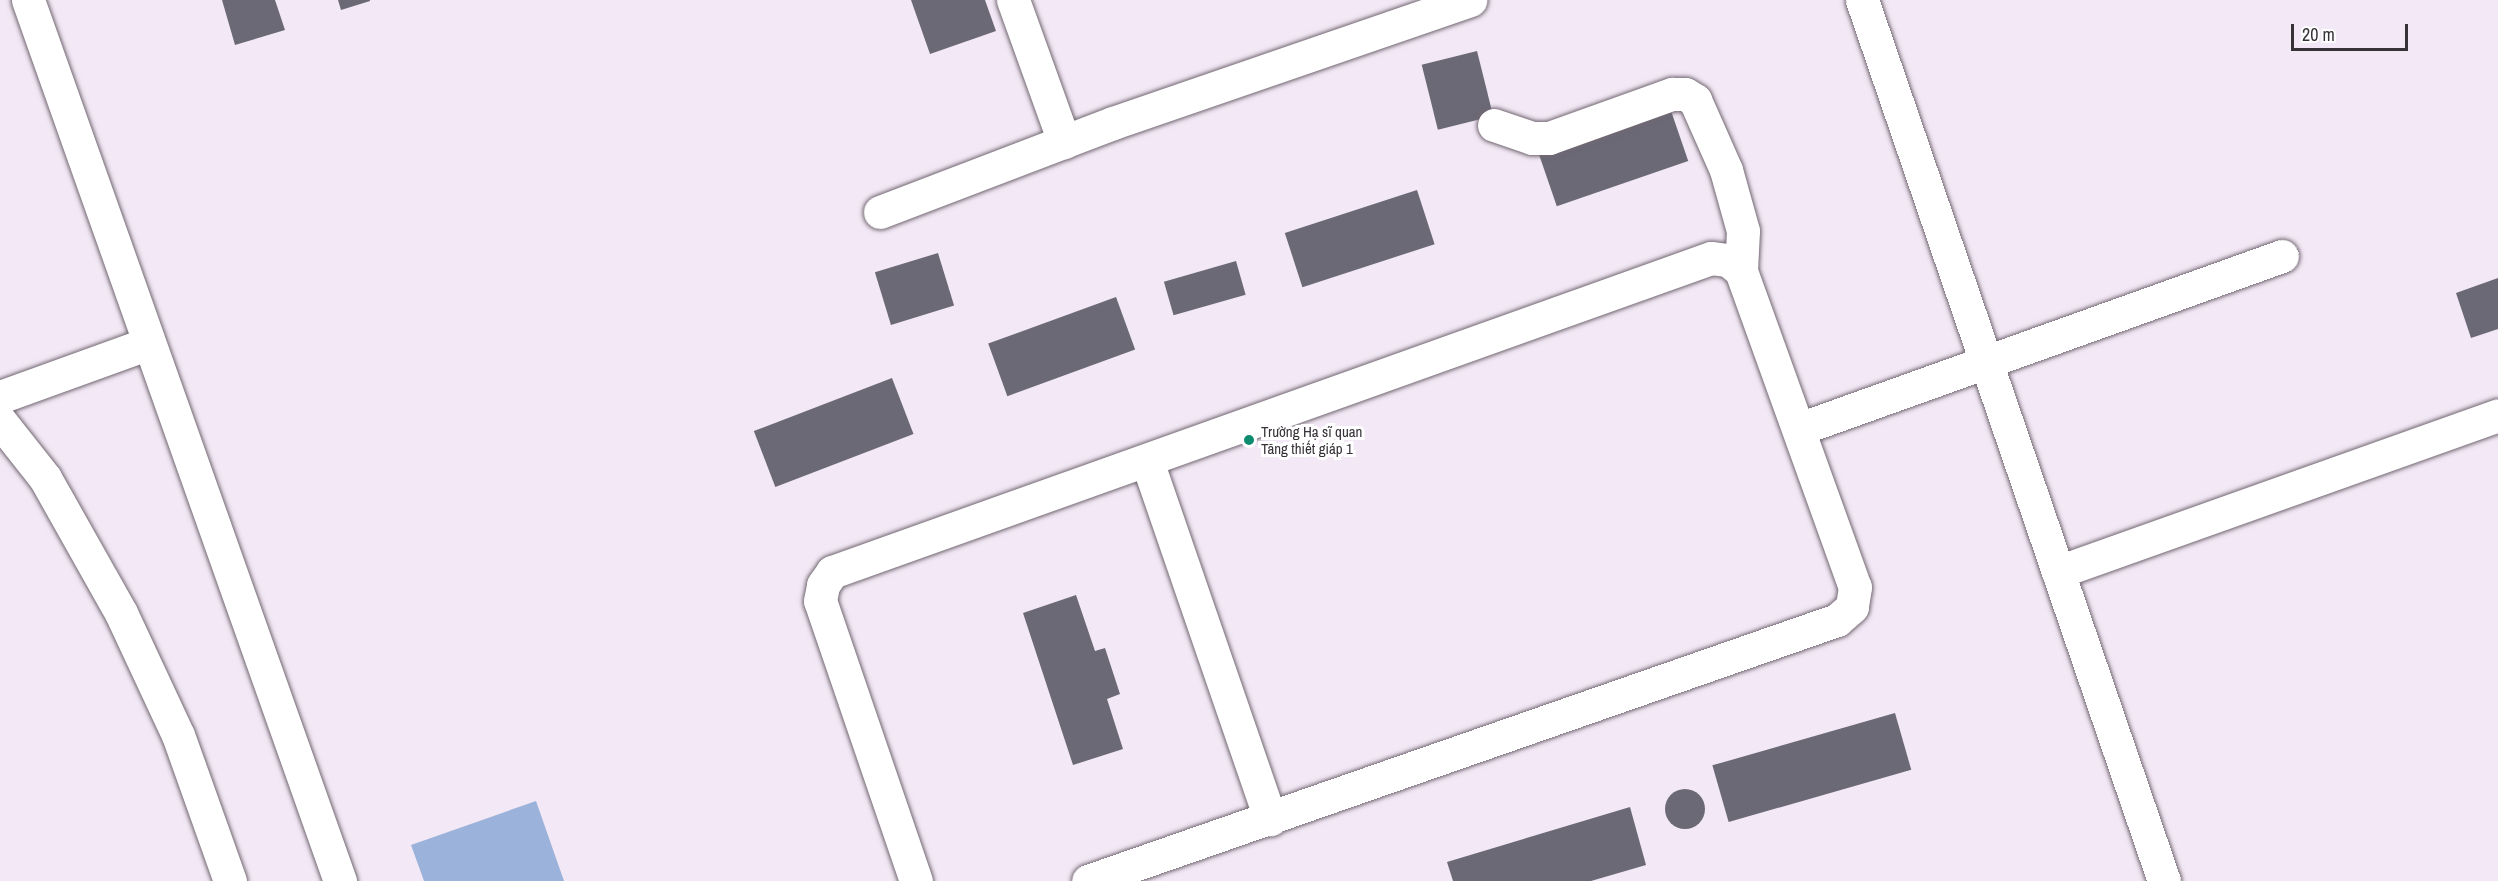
<!DOCTYPE html>
<html>
<head>
<meta charset="utf-8">
<style>
  body { margin:0 }
  #map { position:relative; width:2498px; height:881px; overflow:hidden; background:#f3e8f5; font-family:"Archivo Narrow",sans-serif }
  div>[style] { position:absolute }
  [style*='--x'] { left:calc(var(--x)*1px); top:calc(var(--y)*1px); width:calc(var(--w)*1px); rotate:calc(var(--a)*1deg) }
  .water>* { inset:0; background:#9bb3da }
  .building>* { inset:0; background:#6b6976; transform-origin:0 0 }
  .round { border-radius:50% }
  .roads { filter:drop-shadow(0 0 2px #716772) drop-shadow(0 0 2px #716772) }
  .minor>* { height:33px; margin:-16.5px; padding:0 16.5px; transform-origin:16.5px; border-radius:16.5px; background:#fff }
  .dots>* { width:16px; height:16px; translate:-50% -50%; box-sizing:border-box; border:3px solid #fff; border-radius:50% }
  span { translate:-50% -50%; white-space:nowrap; text-align:center; line-height:1.15; -webkit-text-stroke:6px #fff; paint-order:stroke }
  .poi-label { font-size:15px; color:#363237 }
  .left { translate:0 -50%; text-align:left }
  .scale { position:absolute; left:2291px; top:24px; width:117px; height:27px; box-sizing:border-box; border:3px solid #363237; border-top:0; padding-left:8px; font-size:18px; line-height:21px; white-space:nowrap; color:#363237; -webkit-text-stroke:4px #fff; paint-order:stroke }
</style>
</head>
<body>
<div id="map">
  <div class="water">
    <div style="clip-path:polygon(536px 801px,564px 881px,424px 881px,411px 845px)"></div>
  </div>
  <div class="building">
    <div style="clip-path:polygon(222px 0,275px 0,285px 30px,235px 45px)"></div>
    <div style="clip-path:polygon(338px 0,370px 0,370px 1px,341px 10px)"></div>
    <div style="clip-path:polygon(911px 0,985px 0,996px 31px,930px 54px)"></div>
    <div style="left:1477px;top:51px;width:67px;height:57px;rotate:76deg"></div>
    <div style="left:1670px;top:108px;width:56px;height:139px;rotate:71deg"></div>
    <div style="left:1417px;top:190px;width:57px;height:139px;rotate:72deg"></div>
    <div style="left:938px;top:253px;width:55px;height:66px;rotate:73deg"></div>
    <div style="left:1236px;top:261px;width:35px;height:75px;rotate:74deg"></div>
    <div style="clip-path:polygon(2498px 278px,2498px 329px,2471px 338px,2456px 293px)"></div>
    <div style="left:1116px;top:297px;width:56px;height:136px;rotate:70deg"></div>
    <div style="left:892px;top:378px;width:60px;height:148px;rotate:69deg"></div>
    <div style="clip-path:polygon(1076px 595px,1095px 651px,1105px 648px,1120px 694px,1107px 699px,1123px 749px,1073px 765px,1023px 613px)"></div>
    <div style="left:1895px;top:713px;width:59px;height:190px;rotate:74deg"></div>
    <div class="round" style="left:1665px;top:789px;width:40px;height:40px"></div>
    <div style="clip-path:polygon(1630px 807px,1646px 865px,1591px 881px,1453px 881px,1447px 862px)"></div>
  </div>
  <div class="roads">
    <div class="minor">
      <div style="--x:28;--y:0;--w:935;--a:70.5"></div>
      <div style="--x:1013;--y:0;--w:151;--a:70.2"></div>
      <div style="--x:1862;--y:0;--w:931;--a:71.08"></div>
      <div style="--x:1494;--y:125;--w:40;--a:18.9"></div>
      <div style="--x:1532;--y:138;--w:17;--a:0"></div>
      <div style="--x:1549;--y:138;--w:131;--a:-19.7"></div>
      <div style="--x:1672;--y:94;--w:13;--a:0"></div>
      <div style="--x:1685;--y:94;--w:12;--a:31"></div>
      <div style="--x:1695;--y:100;--w:77;--a:66.1"></div>
      <div style="--x:1726;--y:170;--w:63;--a:74.4"></div>
      <div style="--x:1743;--y:231;--w:40;--a:92.9"></div>
      <div style="--x:880;--y:212;--w:249;--a:-20.9"></div>
      <div style="--x:1113;--y:123;--w:378;--a:-19"></div>
      <div style="--x:0;--y:397;--w:158;--a:-19.9"></div>
      <div style="--x:0;--y:421;--w:73;--a:51.7"></div>
      <div style="--x:45;--y:478;--w:155;--a:60.6"></div>
      <div style="--x:121;--y:613;--w:135;--a:65"></div>
      <div style="--x:178;--y:735;--w:155;--a:70.4"></div>
      <div style="--x:1799;--y:429;--w:513;--a:-19.71"></div>
      <div style="--x:1147;--y:461;--w:379;--a:71"></div>
      <div style="--x:2058;--y:572;--w:467;--a:-19.6"></div>
      <div style="--x:916;--y:881;--w:296;--a:-108.9"></div>
      <div style="--x:820;--y:601;--w:16;--a:-79"></div>
      <div style="--x:823;--y:585;--w:16;--a:-55"></div>
      <div style="--x:832;--y:572;--w:933;--a:-19.66"></div>
      <div style="--x:1711;--y:258;--w:17;--a:7"></div>
      <div style="--x:1728;--y:260;--w:17;--a:40"></div>
      <div style="--x:1741;--y:271;--w:336;--a:70.2"></div>
      <div style="--x:1855;--y:587;--w:20;--a:99"></div>
      <div style="--x:1852;--y:607;--w:20;--a:139"></div>
      <div style="--x:1837;--y:620;--w:793;--a:160.79"></div>
    </div>
  </div>
  <div class="dots">
    <div style="left:1249px;top:440px;background:#0c8b6f"></div>
  </div>
  <div class="poi-label">
    <span class="left" style="left:1261px;top:440px">Trường Hạ sĩ quan<br>Tăng thiết giáp 1</span>
  </div>
  <div class="scale">20 m</div>
</div>
</body>
</html>
